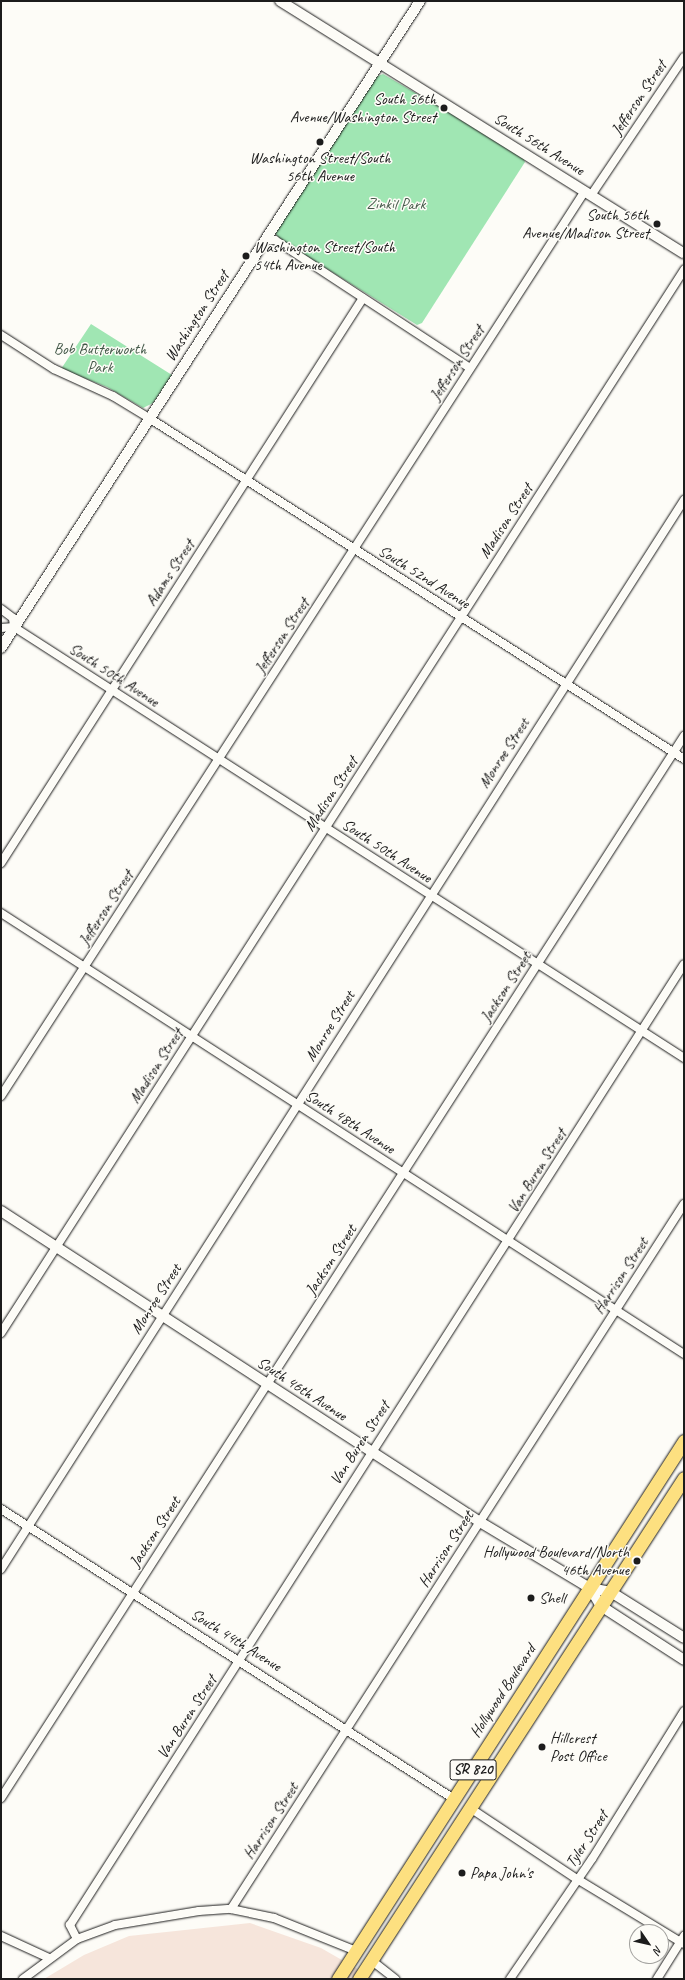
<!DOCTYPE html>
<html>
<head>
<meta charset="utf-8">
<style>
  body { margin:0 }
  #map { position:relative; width:685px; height:1980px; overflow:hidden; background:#fdfcf7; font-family:Caveat,sans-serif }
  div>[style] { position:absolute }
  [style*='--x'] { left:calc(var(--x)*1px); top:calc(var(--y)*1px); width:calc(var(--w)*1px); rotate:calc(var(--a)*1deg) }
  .built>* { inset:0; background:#f6e5db }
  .green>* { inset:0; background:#a0e6b3 }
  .roads { filter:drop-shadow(0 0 1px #1c1c1c) drop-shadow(0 0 1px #1c1c1c) }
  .minor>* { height:8px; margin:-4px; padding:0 4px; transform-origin:4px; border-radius:4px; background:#fdfcf7 }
  .tertiary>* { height:10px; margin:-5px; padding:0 5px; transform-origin:5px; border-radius:5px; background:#fdfcf7 }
  .trunk>* { height:13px; margin:-6.5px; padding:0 6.5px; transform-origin:6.5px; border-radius:6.5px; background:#fde080 }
  .dots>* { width:11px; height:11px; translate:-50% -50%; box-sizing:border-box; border:2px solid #fdfcf7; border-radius:50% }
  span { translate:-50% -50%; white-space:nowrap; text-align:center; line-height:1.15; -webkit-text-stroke:3px #fdfcf7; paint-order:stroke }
  .shield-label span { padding:1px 3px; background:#fdfcf7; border:1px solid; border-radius:3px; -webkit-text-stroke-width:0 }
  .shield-label { font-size:15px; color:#1c1c1c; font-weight:700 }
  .street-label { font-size:16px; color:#1c1c1c }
  .poi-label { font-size:16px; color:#1c1c1c }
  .right { translate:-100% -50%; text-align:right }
  .left { translate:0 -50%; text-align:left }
  .park-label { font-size:16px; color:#445949 }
  .frame { position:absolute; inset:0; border:2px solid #1c1c1c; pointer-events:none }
  .north { position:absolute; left:629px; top:1924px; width:40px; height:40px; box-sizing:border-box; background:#fdfcf7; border:1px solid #a3a29f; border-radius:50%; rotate:124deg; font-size:11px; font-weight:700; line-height:16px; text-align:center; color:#1c1c1c }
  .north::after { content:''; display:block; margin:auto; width:14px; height:18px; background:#1c1c1c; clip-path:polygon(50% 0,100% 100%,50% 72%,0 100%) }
</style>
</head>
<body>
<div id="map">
  <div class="built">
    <div style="clip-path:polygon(250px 1923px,321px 1948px,375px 1979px,44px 1979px,84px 1955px,129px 1936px)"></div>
  </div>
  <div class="green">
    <div style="clip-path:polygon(383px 74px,522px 155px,525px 162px,422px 323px,417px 325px,279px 239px,274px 231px,375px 77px)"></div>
    <div style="clip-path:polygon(91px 324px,172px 375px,153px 403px,143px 408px,107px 387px,61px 369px)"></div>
  </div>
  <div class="roads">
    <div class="minor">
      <div style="--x:592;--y:194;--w:165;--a:-56.1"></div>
      <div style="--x:265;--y:240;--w:10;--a:0"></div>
      <div style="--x:275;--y:240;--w:233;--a:33.3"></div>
      <div style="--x:1;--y:335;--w:63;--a:32.7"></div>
      <div style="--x:54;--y:369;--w:65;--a:24.6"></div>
      <div style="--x:113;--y:396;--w:42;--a:31.4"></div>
      <div style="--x:149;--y:418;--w:634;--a:32.51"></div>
      <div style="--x:1;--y:609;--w:15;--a:37"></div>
      <div style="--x:13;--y:618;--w:9;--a:84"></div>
      <div style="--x:14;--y:627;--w:797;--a:32.75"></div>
      <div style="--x:1;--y:628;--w:13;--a:-4"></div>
      <div style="--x:1;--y:863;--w:671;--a:-57.35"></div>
      <div style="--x:1;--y:913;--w:813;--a:32.85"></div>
      <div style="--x:1;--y:1096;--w:1077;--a:-57.17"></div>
      <div style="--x:1;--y:1333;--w:1264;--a:-57.28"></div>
      <div style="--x:1;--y:1509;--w:538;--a:32.63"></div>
      <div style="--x:1;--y:1569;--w:1269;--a:-57.42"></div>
      <div style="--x:1;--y:1798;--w:1263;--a:-57.25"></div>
      <div style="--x:470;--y:1808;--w:128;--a:33.6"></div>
      <div style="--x:577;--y:1879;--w:125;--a:31.3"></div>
      <div style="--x:231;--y:1909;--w:838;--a:-57.28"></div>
      <div style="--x:1;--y:1936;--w:53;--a:24.6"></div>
      <div style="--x:77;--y:1939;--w:16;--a:-117"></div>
      <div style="--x:70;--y:1925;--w:1140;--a:-57.42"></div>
      <div style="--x:371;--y:1960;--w:31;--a:38"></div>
      <div style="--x:23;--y:1979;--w:67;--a:-36.5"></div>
      <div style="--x:77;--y:1939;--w:40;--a:-20.2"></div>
      <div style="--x:115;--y:1925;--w:85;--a:-9.5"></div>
      <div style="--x:199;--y:1911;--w:32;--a:-4"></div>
      <div style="--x:231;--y:1909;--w:44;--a:11.8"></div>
      <div style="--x:274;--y:1918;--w:88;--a:21.9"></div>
      <div style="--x:510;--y:1979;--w:145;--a:-55.7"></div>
      <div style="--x:592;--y:1859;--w:174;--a:-58.1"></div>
      <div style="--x:657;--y:1979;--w:51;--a:-57.9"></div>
    </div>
    <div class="tertiary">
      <div style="--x:280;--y:1;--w:476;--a:32"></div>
      <div style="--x:1;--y:648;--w:771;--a:-57.07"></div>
      <div style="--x:1;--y:1211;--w:571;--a:32.99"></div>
      <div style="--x:480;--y:1522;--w:128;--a:31"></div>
      <div style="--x:590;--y:1588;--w:21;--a:11"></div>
      <div style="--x:611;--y:1592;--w:86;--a:32.2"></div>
      <div style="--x:590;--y:1588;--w:21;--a:59"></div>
      <div style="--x:601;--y:1606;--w:99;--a:33"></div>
    </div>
    <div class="trunk">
      <div style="--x:338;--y:1979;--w:640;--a:-57.25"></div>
      <div style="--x:359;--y:1979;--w:597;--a:-57.03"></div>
    </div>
  </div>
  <div class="dots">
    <div style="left:444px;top:108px;background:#1c1c1c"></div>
    <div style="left:320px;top:142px;background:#1c1c1c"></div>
    <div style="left:657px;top:224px;background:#1c1c1c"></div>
    <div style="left:246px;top:256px;background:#1c1c1c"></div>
    <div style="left:637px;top:1561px;background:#1c1c1c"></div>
    <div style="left:531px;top:1598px;background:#1c1c1c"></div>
    <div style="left:542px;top:1747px;background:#1c1c1c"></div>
    <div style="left:462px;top:1873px;background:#1c1c1c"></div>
  </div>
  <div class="shield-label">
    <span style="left:473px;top:1770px">SR 820</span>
  </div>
  <div class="street-label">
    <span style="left:639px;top:98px;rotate:-56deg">Jefferson Street</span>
    <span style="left:539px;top:144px;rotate:32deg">South 56th Avenue</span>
    <span style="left:197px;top:316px;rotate:-57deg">Washington Street</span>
    <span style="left:457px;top:363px;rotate:-57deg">Jefferson Street</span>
    <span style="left:506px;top:521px;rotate:-57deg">Madison Street</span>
    <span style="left:170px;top:573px;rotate:-57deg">Adams Street</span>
    <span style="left:424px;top:577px;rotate:32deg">South 52nd Avenue</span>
    <span style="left:282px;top:636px;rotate:-57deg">Jefferson Street</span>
    <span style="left:114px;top:675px;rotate:33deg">South 50th Avenue</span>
    <span style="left:504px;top:753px;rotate:-57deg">Monroe Street</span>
    <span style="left:331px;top:794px;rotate:-57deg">Madison Street</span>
    <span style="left:387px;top:851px;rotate:33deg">South 50th Avenue</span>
    <span style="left:106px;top:908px;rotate:-57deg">Jefferson Street</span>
    <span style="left:506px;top:987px;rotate:-57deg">Jackson Street</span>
    <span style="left:330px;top:1026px;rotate:-58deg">Monroe Street</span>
    <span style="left:156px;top:1066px;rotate:-57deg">Madison Street</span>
    <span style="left:350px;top:1122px;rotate:33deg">South 48th Avenue</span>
    <span style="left:537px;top:1171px;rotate:-58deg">Van Buren Street</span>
    <span style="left:331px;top:1260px;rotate:-57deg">Jackson Street</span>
    <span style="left:621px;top:1276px;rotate:-57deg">Harrison Street</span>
    <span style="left:156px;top:1299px;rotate:-57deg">Monroe Street</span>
    <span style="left:302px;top:1389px;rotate:33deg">South 46th Avenue</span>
    <span style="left:360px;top:1443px;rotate:-57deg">Van Buren Street</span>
    <span style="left:155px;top:1532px;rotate:-57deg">Jackson Street</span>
    <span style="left:446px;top:1549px;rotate:-57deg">Harrison Street</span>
    <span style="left:236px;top:1640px;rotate:32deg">South 44th Avenue</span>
    <span style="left:503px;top:1691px;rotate:-57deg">Hollywood Boulevard</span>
    <span style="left:187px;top:1717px;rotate:-57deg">Van Buren Street</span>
    <span style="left:271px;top:1821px;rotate:-57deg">Harrison Street</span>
    <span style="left:587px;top:1839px;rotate:-57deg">Tyler Street</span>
  </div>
  <div class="poi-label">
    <span class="right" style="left:436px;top:108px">South 56th<br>Avenue/Washington Street</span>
    <span style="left:320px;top:167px">Washington Street/South<br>56th Avenue</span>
    <span class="right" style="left:649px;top:224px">South 56th<br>Avenue/Madison Street</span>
    <span class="left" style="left:254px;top:256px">Washington Street/South<br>54th Avenue</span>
    <span class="right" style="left:629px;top:1561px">Hollywood Boulevard/North<br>46th Avenue</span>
    <span class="left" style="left:539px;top:1598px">Shell</span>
    <span class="left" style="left:550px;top:1747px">Hillcrest<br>Post Office</span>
    <span class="left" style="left:470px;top:1873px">Papa John's</span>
  </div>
  <div class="park-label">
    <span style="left:396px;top:204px">Zinkil Park</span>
    <span style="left:100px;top:358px">Bob Butterworth<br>Park</span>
  </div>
  <div class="frame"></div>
  <div class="north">N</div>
</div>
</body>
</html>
